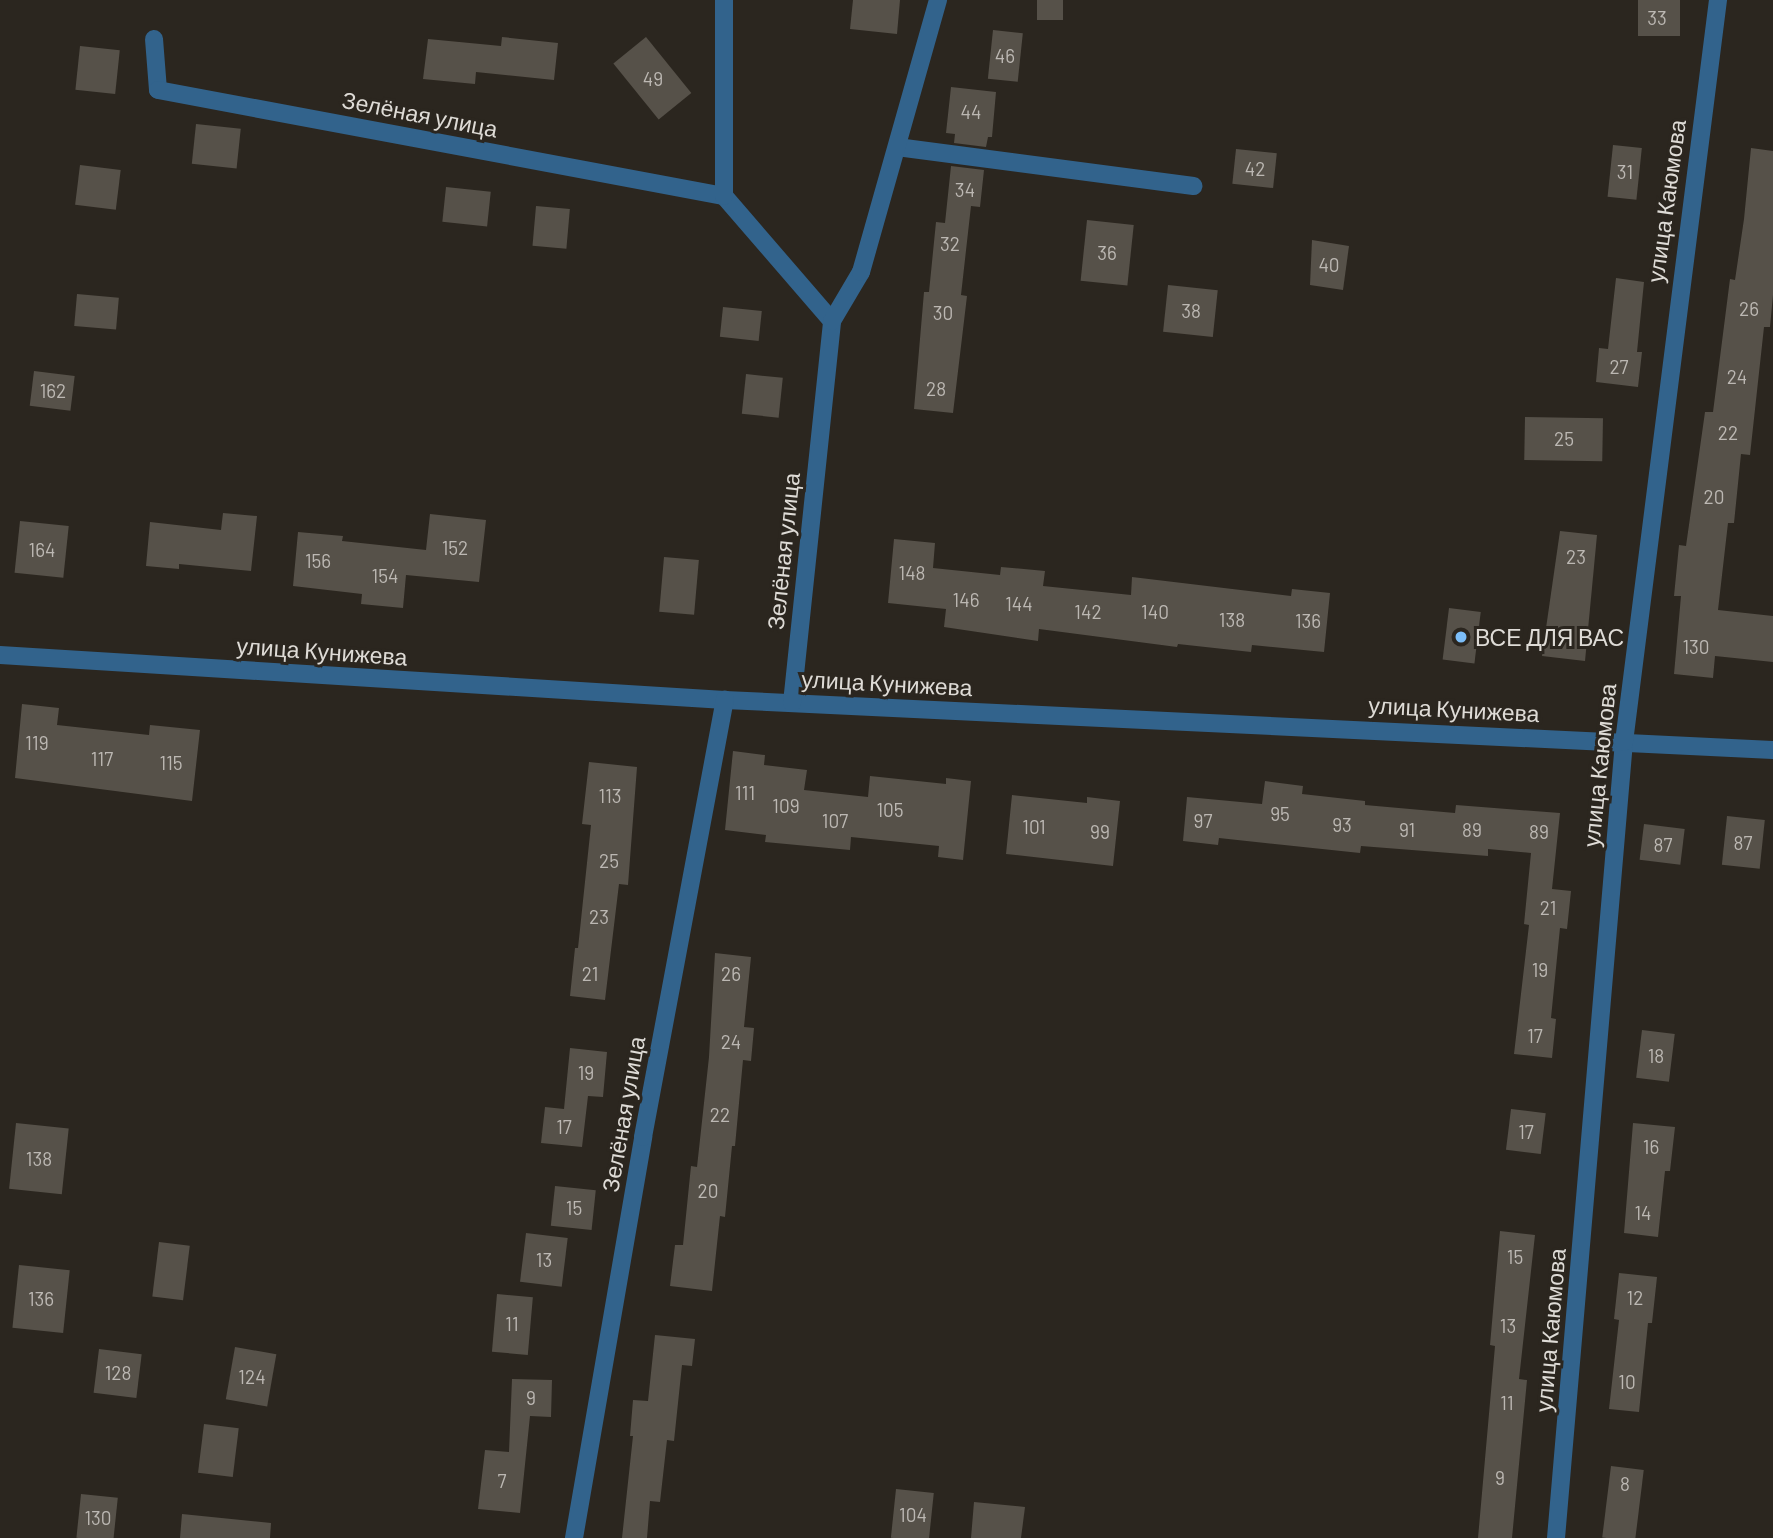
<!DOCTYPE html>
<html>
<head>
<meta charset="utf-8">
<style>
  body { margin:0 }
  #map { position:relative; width:1773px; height:1538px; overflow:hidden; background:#2b261f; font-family:Barlow,sans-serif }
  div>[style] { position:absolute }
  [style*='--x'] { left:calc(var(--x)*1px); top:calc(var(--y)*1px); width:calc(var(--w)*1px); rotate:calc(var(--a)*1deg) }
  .building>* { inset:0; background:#565149; transform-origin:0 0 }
  .minor>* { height:18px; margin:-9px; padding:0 9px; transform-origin:9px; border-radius:9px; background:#32638c }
  .dots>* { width:19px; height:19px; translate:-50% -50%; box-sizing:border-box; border:4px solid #2b261f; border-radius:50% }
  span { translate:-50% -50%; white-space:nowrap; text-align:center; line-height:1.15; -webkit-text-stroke:6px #2b261f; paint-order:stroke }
  .number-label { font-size:19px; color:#bcb8b3 }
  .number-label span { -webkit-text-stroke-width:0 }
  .street-label { font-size:23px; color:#dedbd6 }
  .poi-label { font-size:23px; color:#dedbd6 }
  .left { translate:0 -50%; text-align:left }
</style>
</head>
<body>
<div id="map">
  <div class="building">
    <div style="clip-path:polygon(853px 0,900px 0,897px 34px,850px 29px)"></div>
    <div style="left:1037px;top:0;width:26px;height:20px"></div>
    <div style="left:1638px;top:0;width:42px;height:36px"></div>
    <div style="left:993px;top:30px;width:30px;height:49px;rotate:6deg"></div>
    <div style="clip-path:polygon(502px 37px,558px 43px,554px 80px,476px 72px,475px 84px,423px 79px,428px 39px,501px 46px)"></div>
    <div style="left:646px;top:37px;width:72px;height:42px;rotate:51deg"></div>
    <div style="left:80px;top:46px;width:40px;height:44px;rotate:6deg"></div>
    <div style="clip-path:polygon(951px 87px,996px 92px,992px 137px,988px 137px,986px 147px,954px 143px,955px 134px,946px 133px)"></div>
    <div style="left:196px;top:124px;width:45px;height:40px;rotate:6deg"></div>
    <div style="left:1613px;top:145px;width:29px;height:52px;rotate:6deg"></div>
    <div style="clip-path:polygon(1751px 148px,1773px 151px,1773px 295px,1770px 327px,1764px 327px,1750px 455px,1741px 454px,1734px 523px,1728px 523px,1718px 610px,1773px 616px,1773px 662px,1715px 656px,1713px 678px,1674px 674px,1681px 596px,1674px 596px,1679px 545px,1686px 546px,1705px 412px,1713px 412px,1730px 279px,1735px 280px,1744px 219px)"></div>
    <div style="left:1236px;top:149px;width:41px;height:35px;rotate:6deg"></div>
    <div style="left:80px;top:165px;width:41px;height:40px;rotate:7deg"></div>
    <div style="clip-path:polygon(951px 166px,984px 170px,980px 207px,971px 206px,961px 295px,967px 296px,953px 413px,914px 409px,924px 292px,929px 292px,936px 222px,945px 223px)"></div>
    <div style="left:446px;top:187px;width:45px;height:35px;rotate:6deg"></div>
    <div style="left:536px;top:206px;width:34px;height:40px;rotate:5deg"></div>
    <div style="left:1087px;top:220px;width:47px;height:61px;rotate:6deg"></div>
    <div style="clip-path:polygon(1312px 240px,1349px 246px,1343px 290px,1310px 285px)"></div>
    <div style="clip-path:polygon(1616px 278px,1644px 282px,1637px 352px,1642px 352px,1638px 387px,1596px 382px,1599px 348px,1608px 349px)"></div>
    <div style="left:1168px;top:285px;width:50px;height:47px;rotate:6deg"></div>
    <div style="left:77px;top:294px;width:42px;height:32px;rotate:5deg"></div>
    <div style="left:723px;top:307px;width:39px;height:30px;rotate:6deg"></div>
    <div style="left:34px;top:371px;width:41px;height:35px;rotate:7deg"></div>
    <div style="left:746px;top:374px;width:37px;height:40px;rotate:6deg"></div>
    <div style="left:1525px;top:417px;width:78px;height:43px;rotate:1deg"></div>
    <div style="clip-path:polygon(223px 513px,257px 516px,251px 571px,179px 564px,179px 569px,146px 566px,150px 522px,221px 530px)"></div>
    <div style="clip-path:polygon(430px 514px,486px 520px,479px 582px,406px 575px,403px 608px,361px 604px,362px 594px,293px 586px,298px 532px,343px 536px,342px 541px,426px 550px)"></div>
    <div style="left:20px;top:521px;width:49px;height:52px;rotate:6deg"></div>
    <div style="clip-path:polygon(1560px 531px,1597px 535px,1585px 661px,1542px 656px)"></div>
    <div style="clip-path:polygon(894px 539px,935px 543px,933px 568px,1000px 575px,1001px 567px,1045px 571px,1043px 586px,1131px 595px,1132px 577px,1291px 596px,1292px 589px,1330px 593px,1324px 652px,1252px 645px,1251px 652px,1178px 644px,1177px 647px,1039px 629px,1038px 641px,944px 627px,946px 609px,888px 603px)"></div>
    <div style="left:664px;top:557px;width:35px;height:55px;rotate:5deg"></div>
    <div style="left:1449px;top:608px;width:32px;height:52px;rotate:7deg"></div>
    <div style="clip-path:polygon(22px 704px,59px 708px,57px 725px,149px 735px,150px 725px,200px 730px,192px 801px,15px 778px)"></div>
    <div style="clip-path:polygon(733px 751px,765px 755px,764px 765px,807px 770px,804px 790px,868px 797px,870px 776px,946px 784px,946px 778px,971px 781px,963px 860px,938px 857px,939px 846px,851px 837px,850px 850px,765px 842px,766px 835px,725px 830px)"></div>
    <div style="clip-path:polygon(589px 762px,637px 767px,628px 885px,619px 884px,605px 1000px,570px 996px,575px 948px,578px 948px,591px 825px,582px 824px)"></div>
    <div style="clip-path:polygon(1265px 781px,1303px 786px,1302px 794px,1365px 801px,1365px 805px,1455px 813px,1456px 805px,1560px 813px,1552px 889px,1571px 891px,1567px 929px,1560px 928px,1551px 1018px,1556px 1019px,1552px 1058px,1514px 1054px,1529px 925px,1524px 924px,1531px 853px,1488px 849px,1488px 856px,1361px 846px,1360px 853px,1219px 838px,1218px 845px,1183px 841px,1187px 797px,1262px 804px)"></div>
    <div style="clip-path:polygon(1012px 795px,1087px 803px,1087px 797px,1120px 801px,1113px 866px,1006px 854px)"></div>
    <div style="left:1727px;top:816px;width:38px;height:49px;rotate:6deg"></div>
    <div style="left:1644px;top:824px;width:41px;height:36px;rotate:7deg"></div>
    <div style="clip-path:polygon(715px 953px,751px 957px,744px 1027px,754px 1028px,751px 1061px,743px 1060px,735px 1146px,732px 1146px,725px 1217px,720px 1216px,712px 1291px,670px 1286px,675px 1245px,683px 1245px,691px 1166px,697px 1167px,709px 1057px)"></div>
    <div style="left:1642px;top:1030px;width:33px;height:48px;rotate:7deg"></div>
    <div style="clip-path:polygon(570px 1048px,607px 1052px,603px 1097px,588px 1096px,582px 1147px,541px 1143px,545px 1107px,564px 1109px)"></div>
    <div style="left:1511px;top:1109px;width:35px;height:41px;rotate:7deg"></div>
    <div style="left:16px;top:1123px;width:53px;height:66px;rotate:6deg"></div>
    <div style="clip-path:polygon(1633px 1123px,1675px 1127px,1670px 1171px,1665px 1171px,1658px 1237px,1624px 1233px)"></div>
    <div style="left:555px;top:1186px;width:41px;height:40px;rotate:6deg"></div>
    <div style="clip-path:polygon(1500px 1231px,1535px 1235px,1519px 1379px,1527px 1380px,1512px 1538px,1478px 1538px,1495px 1346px,1490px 1345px)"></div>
    <div style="left:526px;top:1233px;width:42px;height:49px;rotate:7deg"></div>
    <div style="left:159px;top:1242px;width:31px;height:55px;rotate:7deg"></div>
    <div style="left:19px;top:1265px;width:51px;height:63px;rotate:6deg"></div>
    <div style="clip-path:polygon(1619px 1273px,1657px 1277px,1652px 1323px,1648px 1323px,1639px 1412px,1609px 1409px,1619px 1320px,1614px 1319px)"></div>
    <div style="left:497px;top:1294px;width:36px;height:58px;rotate:5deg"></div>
    <div style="clip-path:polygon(655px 1335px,695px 1339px,692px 1366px,682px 1365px,674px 1441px,667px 1440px,660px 1502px,650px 1501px,647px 1538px,622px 1538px,633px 1436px,630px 1436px,633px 1400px,648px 1401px)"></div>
    <div style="left:235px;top:1347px;width:42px;height:53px;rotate:10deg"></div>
    <div style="left:99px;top:1349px;width:43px;height:44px;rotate:7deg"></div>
    <div style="clip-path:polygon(512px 1379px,552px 1380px,551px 1417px,530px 1416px,520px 1513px,478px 1509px,485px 1450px,509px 1452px)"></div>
    <div style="left:204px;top:1424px;width:35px;height:49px;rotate:7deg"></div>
    <div style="left:1611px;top:1466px;width:33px;height:72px;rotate:7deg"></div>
    <div style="left:896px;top:1489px;width:38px;height:49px;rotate:6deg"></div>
    <div style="left:81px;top:1494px;width:37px;height:44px;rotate:6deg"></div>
    <div style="clip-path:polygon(974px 1502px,1025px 1507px,1021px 1538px,971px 1538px)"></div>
    <div style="clip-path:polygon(182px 1514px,271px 1523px,270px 1538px,180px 1538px)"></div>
  </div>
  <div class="minor">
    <div style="--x:154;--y:39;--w:51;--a:85.5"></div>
    <div style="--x:158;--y:90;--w:576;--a:10.61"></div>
    <div style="--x:724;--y:196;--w:165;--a:49.2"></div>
    <div style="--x:897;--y:147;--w:299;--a:7.5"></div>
    <div style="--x:724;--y:196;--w:196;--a:-90"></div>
    <div style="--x:0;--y:655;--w:726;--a:3.55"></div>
    <div style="--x:725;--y:700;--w:1049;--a:2.73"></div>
    <div style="--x:792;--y:703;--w:384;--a:-84"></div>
    <div style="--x:832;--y:321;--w:57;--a:-59.4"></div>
    <div style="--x:861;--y:272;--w:283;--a:-74.2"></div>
    <div style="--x:574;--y:1538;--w:407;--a:-80.2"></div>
    <div style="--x:643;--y:1137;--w:445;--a:-79.4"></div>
    <div style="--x:1556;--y:1538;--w:799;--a:-85.12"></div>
    <div style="--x:1624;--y:742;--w:748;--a:-82.78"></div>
  </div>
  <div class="dots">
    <div style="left:1461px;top:637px;background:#7cbef9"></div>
  </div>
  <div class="number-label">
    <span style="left:1657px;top:18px">33</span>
    <span style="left:1005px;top:56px">46</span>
    <span style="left:653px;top:79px">49</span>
    <span style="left:971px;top:112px">44</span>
    <span style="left:1255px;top:169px">42</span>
    <span style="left:1625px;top:172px">31</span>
    <span style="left:965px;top:190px">34</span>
    <span style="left:950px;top:244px">32</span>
    <span style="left:1107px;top:253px">36</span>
    <span style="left:1329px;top:265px">40</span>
    <span style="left:1749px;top:309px">26</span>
    <span style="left:1191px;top:311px">38</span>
    <span style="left:943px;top:313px">30</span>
    <span style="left:1619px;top:367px">27</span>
    <span style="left:1737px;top:377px">24</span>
    <span style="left:936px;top:389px">28</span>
    <span style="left:53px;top:391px">162</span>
    <span style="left:1728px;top:433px">22</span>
    <span style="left:1564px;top:439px">25</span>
    <span style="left:1714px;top:497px">20</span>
    <span style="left:455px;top:548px">152</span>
    <span style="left:42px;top:550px">164</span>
    <span style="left:1576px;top:557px">23</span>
    <span style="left:318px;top:561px">156</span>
    <span style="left:912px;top:573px">148</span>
    <span style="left:385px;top:576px">154</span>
    <span style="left:966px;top:600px">146</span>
    <span style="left:1019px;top:604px">144</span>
    <span style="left:1088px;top:612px">142</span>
    <span style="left:1155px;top:612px">140</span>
    <span style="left:1232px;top:620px">138</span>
    <span style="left:1308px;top:621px">136</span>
    <span style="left:1696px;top:647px">130</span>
    <span style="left:37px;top:743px">119</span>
    <span style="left:102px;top:759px">117</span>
    <span style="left:171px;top:763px">115</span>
    <span style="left:745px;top:793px">111</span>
    <span style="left:610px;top:796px">113</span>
    <span style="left:786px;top:806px">109</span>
    <span style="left:890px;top:810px">105</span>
    <span style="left:1280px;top:814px">95</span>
    <span style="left:835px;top:821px">107</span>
    <span style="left:1203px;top:821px">97</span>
    <span style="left:1342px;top:825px">93</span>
    <span style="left:1034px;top:827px">101</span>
    <span style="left:1407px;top:830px">91</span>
    <span style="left:1472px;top:830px">89</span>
    <span style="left:1100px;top:832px">99</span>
    <span style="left:1539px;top:832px">89</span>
    <span style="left:1743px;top:843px">87</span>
    <span style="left:1663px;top:845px">87</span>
    <span style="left:609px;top:861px">25</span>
    <span style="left:1548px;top:908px">21</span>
    <span style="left:599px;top:917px">23</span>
    <span style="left:1540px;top:970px">19</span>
    <span style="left:590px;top:974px">21</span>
    <span style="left:731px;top:974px">26</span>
    <span style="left:1535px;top:1036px">17</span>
    <span style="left:731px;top:1042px">24</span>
    <span style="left:1656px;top:1056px">18</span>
    <span style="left:586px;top:1073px">19</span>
    <span style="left:720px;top:1115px">22</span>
    <span style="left:564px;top:1127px">17</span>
    <span style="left:1526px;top:1132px">17</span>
    <span style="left:1651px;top:1147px">16</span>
    <span style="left:39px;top:1159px">138</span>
    <span style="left:708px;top:1191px">20</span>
    <span style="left:574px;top:1208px">15</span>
    <span style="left:1643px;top:1213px">14</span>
    <span style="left:1515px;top:1257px">15</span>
    <span style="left:544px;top:1260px">13</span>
    <span style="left:1635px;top:1298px">12</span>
    <span style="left:41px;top:1299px">136</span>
    <span style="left:512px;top:1324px">11</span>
    <span style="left:1508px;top:1326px">13</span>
    <span style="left:118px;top:1373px">128</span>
    <span style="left:252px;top:1377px">124</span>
    <span style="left:1627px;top:1382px">10</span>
    <span style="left:531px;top:1398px">9</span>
    <span style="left:1507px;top:1403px">11</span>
    <span style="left:1500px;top:1478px">9</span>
    <span style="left:502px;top:1481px">7</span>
    <span style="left:1625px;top:1484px">8</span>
    <span style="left:913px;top:1515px">104</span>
    <span style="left:98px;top:1518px">130</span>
  </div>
  <div class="street-label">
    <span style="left:420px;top:114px;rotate:11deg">Зелёная улица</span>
    <span style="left:1666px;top:201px;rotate:-82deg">улица Каюмова</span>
    <span style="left:783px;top:551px;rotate:-84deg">Зелёная улица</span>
    <span style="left:322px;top:651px;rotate:4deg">улица Кунижева</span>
    <span style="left:887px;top:683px;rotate:3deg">улица Кунижева</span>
    <span style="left:1454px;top:709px;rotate:3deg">улица Кунижева</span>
    <span style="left:1599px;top:765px;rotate:-84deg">улица Каюмова</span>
    <span style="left:623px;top:1114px;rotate:-80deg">Зелёная улица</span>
    <span style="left:1550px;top:1330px;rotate:-85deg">улица Каюмова</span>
  </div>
  <div class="poi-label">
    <span class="left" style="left:1475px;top:637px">ВСЕ ДЛЯ ВАС</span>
  </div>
</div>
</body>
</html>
